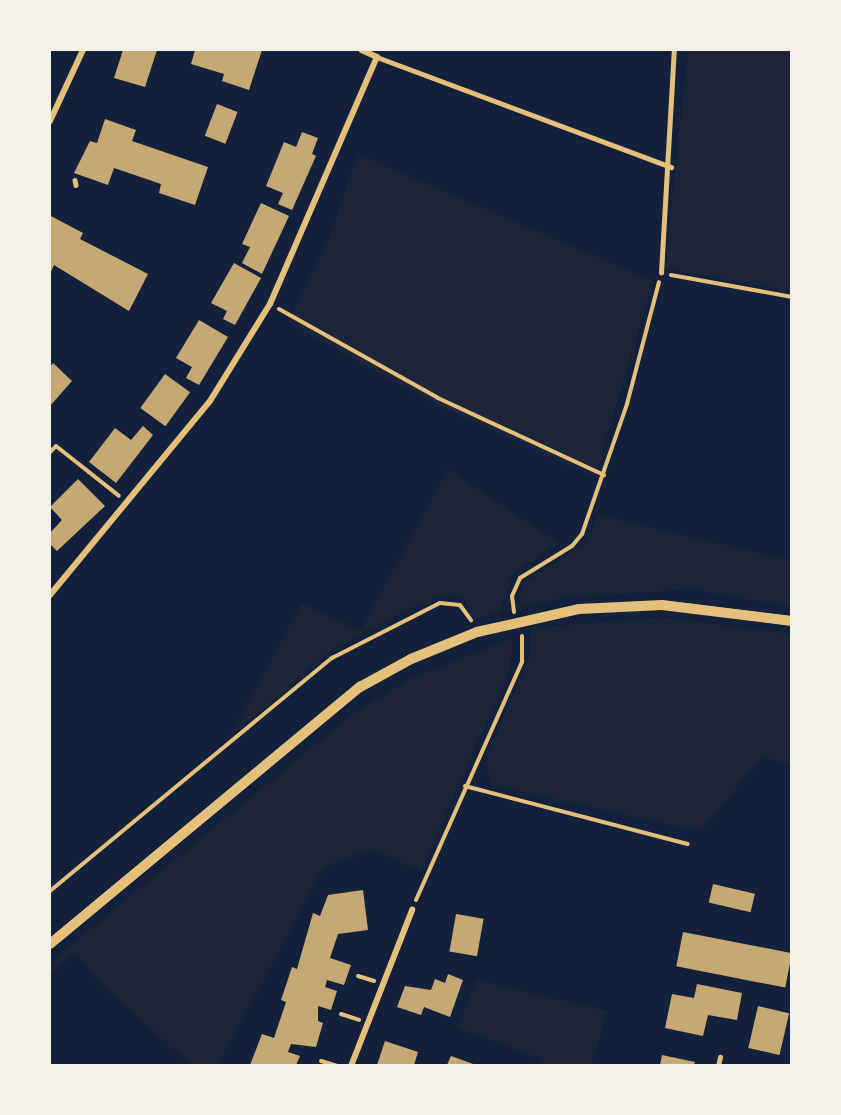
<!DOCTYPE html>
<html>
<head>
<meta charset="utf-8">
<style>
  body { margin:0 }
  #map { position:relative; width:841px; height:1115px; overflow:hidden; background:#14213d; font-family:"Space Grotesk",sans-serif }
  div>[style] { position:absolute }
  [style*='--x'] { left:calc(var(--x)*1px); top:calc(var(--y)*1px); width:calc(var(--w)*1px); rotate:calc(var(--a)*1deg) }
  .green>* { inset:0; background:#1d2539 }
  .building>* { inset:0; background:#c6a872; transform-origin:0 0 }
  .path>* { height:4px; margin:-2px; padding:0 2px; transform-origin:2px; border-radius:2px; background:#e5c07b }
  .service>* { height:4.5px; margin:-2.25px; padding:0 2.25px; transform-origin:2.25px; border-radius:2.25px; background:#e5c07b }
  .minor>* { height:6px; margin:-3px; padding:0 3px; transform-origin:3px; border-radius:3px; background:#e5c07b }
  .tertiary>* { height:10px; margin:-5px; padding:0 5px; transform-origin:5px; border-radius:5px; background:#e5c07b }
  span { translate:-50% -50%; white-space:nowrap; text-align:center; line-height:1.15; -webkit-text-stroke:4.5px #f6f1e7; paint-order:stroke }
  .frame { position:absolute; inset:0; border:51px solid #f6f1e7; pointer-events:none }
</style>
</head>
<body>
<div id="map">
  <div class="green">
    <div style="clip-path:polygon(688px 50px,791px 50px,791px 291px,665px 269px)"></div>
    <div style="clip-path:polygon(358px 154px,653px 281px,595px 477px,436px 404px,288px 322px,326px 246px)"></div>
    <div style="clip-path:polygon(448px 469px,559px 543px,513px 574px,500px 612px,475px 620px,465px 599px,451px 594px,414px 606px,331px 651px,229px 738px,302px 603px,360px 631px)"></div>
    <div style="clip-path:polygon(598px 515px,791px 561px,791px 607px,692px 589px,562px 598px,519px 608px,522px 583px,586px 544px)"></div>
    <div style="clip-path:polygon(663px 617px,791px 634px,791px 764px,762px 757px,700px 832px,491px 785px,486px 760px,529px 658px,531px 628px)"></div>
    <div style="clip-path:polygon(512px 638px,511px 667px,421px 871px,372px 849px,324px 867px,218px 1065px,191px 1065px,95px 978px,75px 951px,50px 976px,50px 962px,354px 713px,408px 680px)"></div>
    <div style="clip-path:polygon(476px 980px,608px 1011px,591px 1065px,540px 1065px,542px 1059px,457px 1028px)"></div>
  </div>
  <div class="building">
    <div style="clip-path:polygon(123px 50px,157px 50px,145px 87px,114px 78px)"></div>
    <div style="clip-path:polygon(195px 50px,262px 50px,249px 90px,222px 81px,224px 74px,191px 64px)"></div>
    <div style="left:217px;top:104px;width:22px;height:34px;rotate:21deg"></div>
    <div style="clip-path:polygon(105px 119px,136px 130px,132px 141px,208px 167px,195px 205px,159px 193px,161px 184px,114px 168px,108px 185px,74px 173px,90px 141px,97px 143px)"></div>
    <div style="clip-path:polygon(302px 132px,318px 138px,312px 154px,316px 156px,292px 210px,278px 204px,283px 193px,266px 186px,284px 142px,296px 147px)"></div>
    <div style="clip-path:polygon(261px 203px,289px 216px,262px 274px,242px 263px,250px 247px,242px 244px)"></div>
    <div style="clip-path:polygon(51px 216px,83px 233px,80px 239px,148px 274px,129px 311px,54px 265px,50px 274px)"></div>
    <div style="clip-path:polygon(234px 263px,261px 278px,235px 325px,223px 319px,227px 311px,211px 303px)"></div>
    <div style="clip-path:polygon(199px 320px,228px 337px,199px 385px,186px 378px,192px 367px,176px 358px)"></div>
    <div style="clip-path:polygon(53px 363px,72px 381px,50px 406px,50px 367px)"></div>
    <div style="left:165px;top:374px;width:31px;height:42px;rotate:36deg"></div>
    <div style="clip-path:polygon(143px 426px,153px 435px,116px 483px,89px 462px,115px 428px,131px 440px)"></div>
    <div style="clip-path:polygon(78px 479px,105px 506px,57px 551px,50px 544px,50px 533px,62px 520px,50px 507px)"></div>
    <div style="left:713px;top:884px;width:43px;height:19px;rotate:13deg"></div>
    <div style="clip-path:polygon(363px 890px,368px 930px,338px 934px,330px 958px,351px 965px,344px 985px,327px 980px,325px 987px,337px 991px,331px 1010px,318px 1006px,318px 1021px,323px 1023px,316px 1047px,291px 1044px,288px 1052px,300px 1056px,296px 1065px,250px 1065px,262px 1034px,274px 1038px,286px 1002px,281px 1000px,292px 967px,297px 969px,313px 913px,320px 916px,328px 895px)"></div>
    <div style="left:456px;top:914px;width:28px;height:38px;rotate:10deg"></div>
    <div style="left:683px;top:932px;width:111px;height:35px;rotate:11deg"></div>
    <div style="clip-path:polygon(448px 974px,463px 980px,450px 1017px,424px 1007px,421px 1015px,397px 1007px,405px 986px,431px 990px,435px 979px,445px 983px)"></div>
    <div style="clip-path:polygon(697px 984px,742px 993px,737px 1020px,708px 1015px,703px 1036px,665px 1028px,672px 994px,694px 998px)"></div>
    <div style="left:758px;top:1006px;width:32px;height:43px;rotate:13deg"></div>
    <div style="clip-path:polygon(385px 1041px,418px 1052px,414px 1065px,377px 1065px)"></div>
    <div style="clip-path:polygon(662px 1055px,695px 1062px,694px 1065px,660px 1065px)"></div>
    <div style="clip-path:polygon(451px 1056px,476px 1065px,447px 1065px)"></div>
  </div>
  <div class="path">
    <div style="--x:671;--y:275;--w:123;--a:10.3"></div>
    <div style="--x:279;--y:309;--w:182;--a:29.2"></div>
    <div style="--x:438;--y:398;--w:183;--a:24.9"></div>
    <div style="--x:50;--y:452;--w:8;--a:-45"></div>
    <div style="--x:56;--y:446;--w:80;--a:38.4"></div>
    <div style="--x:514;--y:612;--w:16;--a:-97"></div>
    <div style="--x:512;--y:596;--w:20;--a:-66"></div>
    <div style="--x:520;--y:578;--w:61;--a:-31.6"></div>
    <div style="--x:572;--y:546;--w:16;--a:-50"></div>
    <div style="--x:582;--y:534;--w:138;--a:-70.9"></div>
    <div style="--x:627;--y:404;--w:126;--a:-75.3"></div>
    <div style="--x:465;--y:786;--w:230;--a:14.6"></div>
    <div style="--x:50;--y:891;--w:366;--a:-39.6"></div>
    <div style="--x:332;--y:658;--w:121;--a:-27"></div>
    <div style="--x:440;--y:603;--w:20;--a:6"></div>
    <div style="--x:460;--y:605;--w:19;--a:54"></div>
    <div style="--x:416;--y:900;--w:261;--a:-66"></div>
    <div style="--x:522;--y:662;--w:26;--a:-90"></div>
    <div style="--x:358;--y:976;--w:17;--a:17"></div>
    <div style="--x:341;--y:1014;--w:19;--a:18"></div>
    <div style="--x:321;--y:1061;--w:17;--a:17"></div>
  </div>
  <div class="service">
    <div style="--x:377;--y:57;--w:314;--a:20.5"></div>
    <div style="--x:75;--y:180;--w:5;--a:79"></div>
    <div style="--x:661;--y:273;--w:223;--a:-86.7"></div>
    <div style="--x:718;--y:1066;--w:9;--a:-77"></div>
  </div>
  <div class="minor">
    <div style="--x:50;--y:121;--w:78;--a:-65.1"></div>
    <div style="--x:50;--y:595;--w:251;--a:-50.5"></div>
    <div style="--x:210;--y:401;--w:114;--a:-58.3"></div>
    <div style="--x:270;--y:304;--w:269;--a:-66.6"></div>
    <div style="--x:377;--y:57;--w:17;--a:-156"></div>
    <div style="--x:351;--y:1066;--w:168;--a:-68.6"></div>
  </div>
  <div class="tertiary">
    <div style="--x:50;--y:944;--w:403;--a:-39.7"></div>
    <div style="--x:360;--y:687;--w:58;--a:-28.8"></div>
    <div style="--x:411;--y:659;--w:71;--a:-22.2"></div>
    <div style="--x:477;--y:632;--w:105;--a:-12.7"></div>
    <div style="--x:579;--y:609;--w:83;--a:-2.8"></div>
    <div style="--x:662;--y:605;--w:131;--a:7"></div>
  </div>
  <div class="frame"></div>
</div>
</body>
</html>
